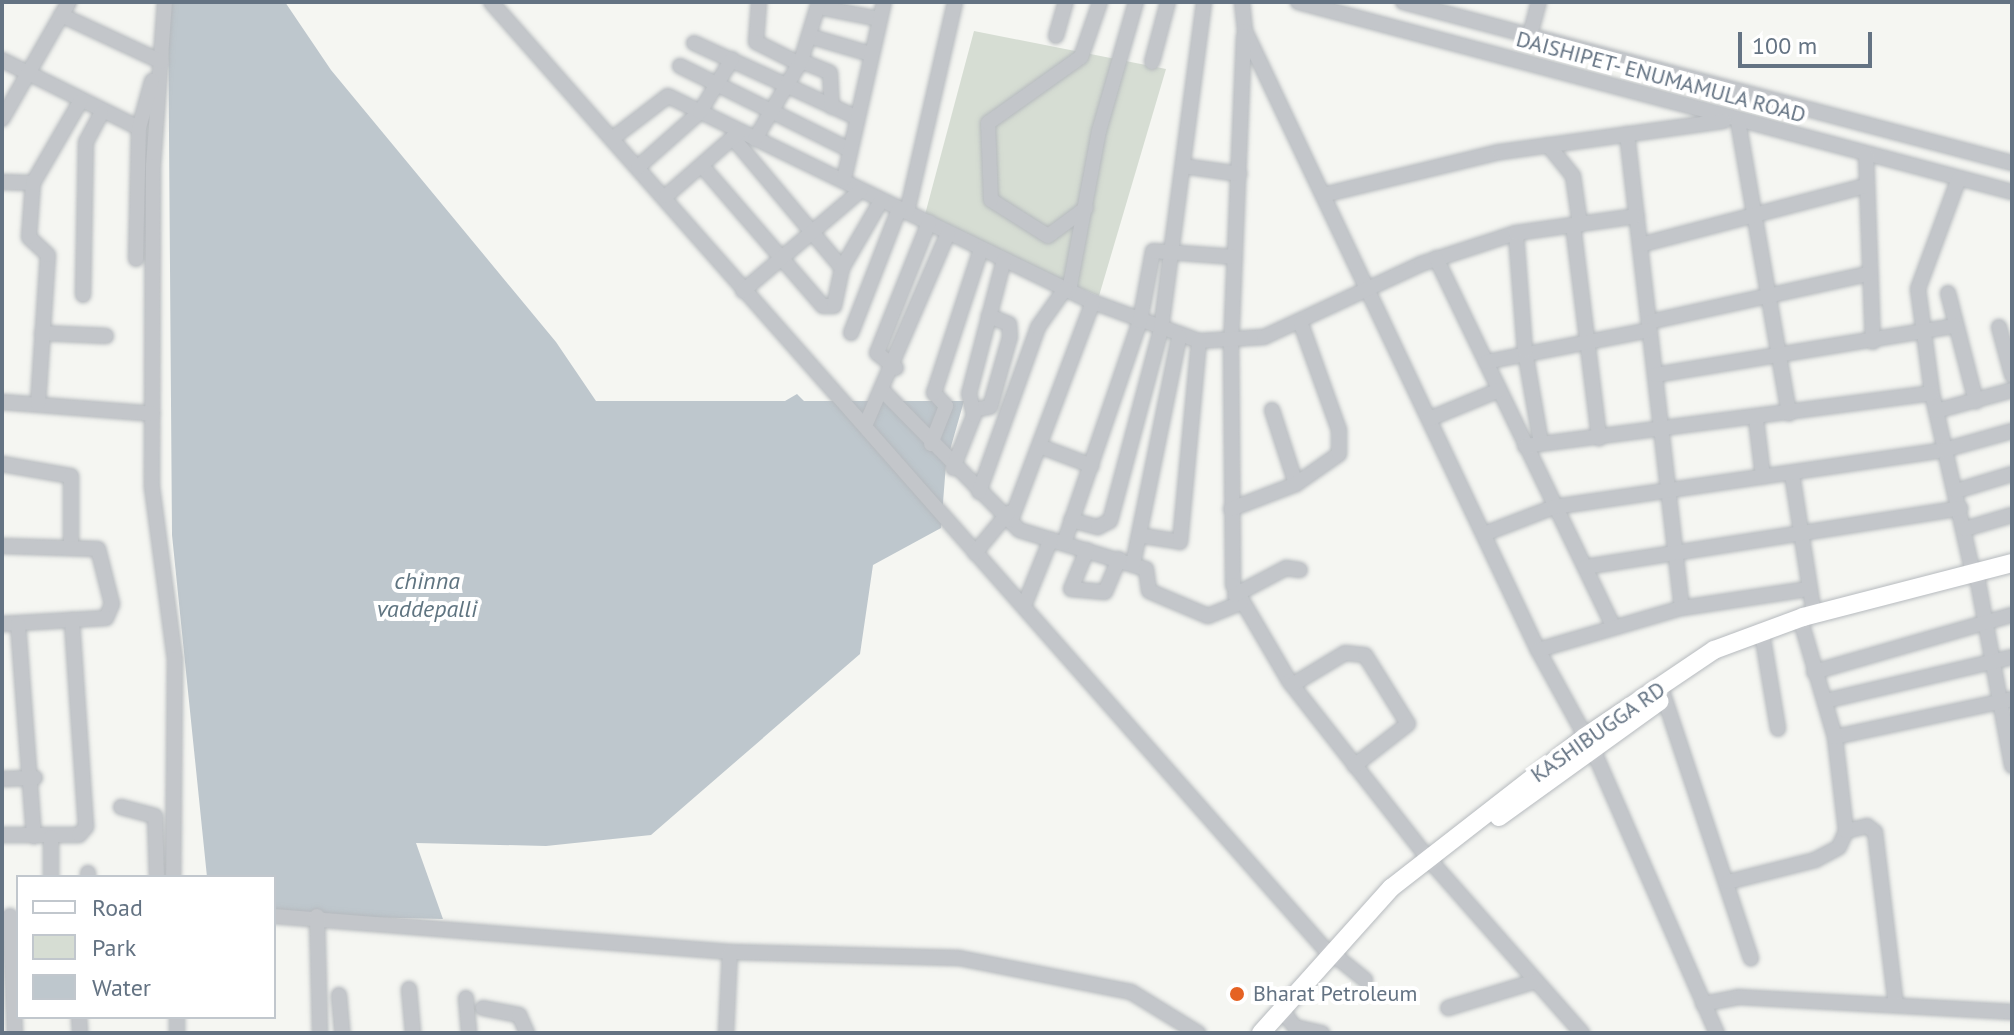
<!DOCTYPE html>
<html>
<head>
<meta charset="utf-8">
<style>
  body { margin:0 }
  #map { position:relative; width:2014px; height:1035px; overflow:hidden; background:#f5f6f2; font-family:"PT Sans",sans-serif }
  div>[style] { position:absolute }
  [style*='--x'] { left:calc(var(--x)*1px); top:calc(var(--y)*1px); width:calc(var(--w)*1px); rotate:calc(var(--a)*1deg) }
  .green>* { inset:0; background:#d6ddd3 }
  .water>* { inset:0; background:#bec7cd }
  .roads { filter:drop-shadow(0 0 2px #b6babe) drop-shadow(0 0 2px #b6babe) }
  .minor>* { height:14px; margin:-7px; padding:0 7px; transform-origin:7px; border-radius:7px; background:#c3c6ca }
  .major>* { height:18px; margin:-9px; padding:0 9px; transform-origin:9px; border-radius:9px; background:#fff }
  .dots>* { width:22px; height:22px; translate:-50% -50%; box-sizing:border-box; border:4px solid #fff; border-radius:50% }
  span { translate:-50% -50%; white-space:nowrap; text-align:center; line-height:1.15; -webkit-text-stroke:8px #fff; paint-order:stroke }
  .street-label { font-size:22px; color:#647383 }
  .poi-label { font-size:22px; color:#647383 }
  .left { translate:0 -50%; text-align:left }
  .water-label { font-size:24px; color:#5f7480; font-style:italic }
  .frame { position:absolute; inset:0; border:4px solid #647383; pointer-events:none }
  .legend { position:absolute; left:16px; top:875px; width:260px; height:144px; box-sizing:border-box; background:#fff; border:2px solid #c1c7cd; margin:0; padding:10px 14px; list-style:none; font-size:24px; color:#647383 }
  .legend li { display:flex; align-items:center; gap:16px; height:40px }
  .legend b { width:40px; border:2px solid #c1c7cd }
  .scale { position:absolute; left:1738px; top:32px; width:134px; height:36px; box-sizing:border-box; border:4px solid #647383; border-top:0; padding-left:10px; font-size:24px; line-height:28px; white-space:nowrap; color:#647383; -webkit-text-stroke:6px #fff; paint-order:stroke }
</style>
</head>
<body>
<div id="map">
  <div class="green">
    <div style="clip-path:polygon(974px 31px,1166px 69px,1099px 296px,923px 222px)"></div>
  </div>
  <div class="water">
    <div style="clip-path:polygon(168px 2px,285px 2px,331px 70px,556px 342px,596px 401px,785px 401px,797px 394px,804px 401px,964px 401px,946px 464px,941px 528px,873px 565px,860px 654px,651px 835px,546px 846px,416px 843px,443px 919px,274px 915px,274px 877px,207px 877px,172px 535px)"></div>
  </div>
  <div class="roads">
    <div class="minor">
      <div style="--x:165;--y:2;--w:164;--a:94.2"></div>
      <div style="--x:153;--y:166;--w:321;--a:90.2"></div>
      <div style="--x:152;--y:487;--w:174;--a:82.4"></div>
      <div style="--x:175;--y:659;--w:218;--a:90.5"></div>
      <div style="--x:491;--y:2;--w:1268;--a:48.64"></div>
      <div style="--x:759;--y:2;--w:40;--a:94.3"></div>
      <div style="--x:756;--y:42;--w:49;--a:26.6"></div>
      <div style="--x:1242;--y:2;--w:29;--a:84"></div>
      <div style="--x:1245;--y:31;--w:685;--a:64.67"></div>
      <div style="--x:1538;--y:650;--w:116;--a:61.2"></div>
      <div style="--x:1594;--y:752;--w:307;--a:66.4"></div>
      <div style="--x:1298;--y:2;--w:739;--a:14.9"></div>
      <div style="--x:1403;--y:2;--w:630;--a:14.81"></div>
      <div style="--x:818;--y:7;--w:62;--a:11.1"></div>
      <div style="--x:61;--y:15;--w:111;--a:25"></div>
      <div style="--x:1530;--y:35;--w:34;--a:-75"></div>
      <div style="--x:809;--y:36;--w:64;--a:16.4"></div>
      <div style="--x:1056;--y:36;--w:35;--a:-74"></div>
      <div style="--x:1244;--y:36;--w:307;--a:92.4"></div>
      <div style="--x:1231;--y:343;--w:242;--a:89.5"></div>
      <div style="--x:1233;--y:585;--w:111;--a:59.7"></div>
      <div style="--x:1289;--y:681;--w:224;--a:51.9"></div>
      <div style="--x:694;--y:43;--w:178;--a:24.6"></div>
      <div style="--x:2;--y:60;--w:153;--a:26.4"></div>
      <div style="--x:801;--y:61;--w:31;--a:22"></div>
      <div style="--x:830;--y:73;--w:34;--a:87"></div>
      <div style="--x:1152;--y:62;--w:62;--a:-75.1"></div>
      <div style="--x:680;--y:66;--w:187;--a:26.3"></div>
      <div style="--x:2;--y:119;--w:135;--a:-60.2"></div>
      <div style="--x:1738;--y:121;--w:297;--a:80.1"></div>
      <div style="--x:1627;--y:134;--w:477;--a:83.4"></div>
      <div style="--x:613;--y:138;--w:69;--a:-37.4"></div>
      <div style="--x:668;--y:96;--w:472;--a:25.9"></div>
      <div style="--x:1093;--y:302;--w:113;--a:20.2"></div>
      <div style="--x:1199;--y:341;--w:65;--a:-3.5"></div>
      <div style="--x:1264;--y:337;--w:173;--a:-24.9"></div>
      <div style="--x:1421;--y:264;--w:100;--a:-18.1"></div>
      <div style="--x:755;--y:139;--w:91;--a:-59.5"></div>
      <div style="--x:801;--y:61;--w:62;--a:-73"></div>
      <div style="--x:1548;--y:145;--w:40;--a:51"></div>
      <div style="--x:1573;--y:176;--w:49;--a:81.7"></div>
      <div style="--x:1866;--y:154;--w:188;--a:87.9"></div>
      <div style="--x:702;--y:166;--w:185;--a:49.2"></div>
      <div style="--x:823;--y:306;--w:11;--a:0"></div>
      <div style="--x:834;--y:306;--w:39;--a:-78"></div>
      <div style="--x:842;--y:268;--w:170;--a:-130"></div>
      <div style="--x:1183;--y:166;--w:57;--a:8.1"></div>
      <div style="--x:638;--y:167;--w:83;--a:-41.6"></div>
      <div style="--x:700;--y:112;--w:62;--a:-58.9"></div>
      <div style="--x:1959;--y:178;--w:118;--a:110.3"></div>
      <div style="--x:1918;--y:289;--w:105;--a:82.3"></div>
      <div style="--x:1932;--y:393;--w:185;--a:77.2"></div>
      <div style="--x:844;--y:179;--w:181;--a:-77.3"></div>
      <div style="--x:2;--y:182;--w:31;--a:2"></div>
      <div style="--x:1323;--y:195;--w:182;--a:-13.7"></div>
      <div style="--x:1500;--y:152;--w:226;--a:-7.9"></div>
      <div style="--x:666;--y:196;--w:96;--a:-41.2"></div>
      <div style="--x:1086;--y:208;--w:47;--a:143.6"></div>
      <div style="--x:1048;--y:236;--w:67;--a:-147.7"></div>
      <div style="--x:991;--y:200;--w:77;--a:-92.2"></div>
      <div style="--x:988;--y:123;--w:114;--a:-35.4"></div>
      <div style="--x:1081;--y:57;--w:58;--a:-70.9"></div>
      <div style="--x:907;--y:212;--w:215;--a:-77.1"></div>
      <div style="--x:1573;--y:225;--w:215;--a:83"></div>
      <div style="--x:1640;--y:245;--w:233;--a:-14.7"></div>
      <div style="--x:1436;--y:258;--w:407;--a:64.3"></div>
      <div style="--x:136;--y:259;--w:131;--a:-88.7"></div>
      <div style="--x:139;--y:128;--w:49;--a:-74.5"></div>
      <div style="--x:842;--y:268;--w:78;--a:-59.8"></div>
      <div style="--x:743;--y:291;--w:154;--a:-40.5"></div>
      <div style="--x:1069;--y:291;--w:163;--a:-79.4"></div>
      <div style="--x:1099;--y:131;--w:134;--a:-74"></div>
      <div style="--x:1948;--y:293;--w:112;--a:75.5"></div>
      <div style="--x:83;--y:295;--w:153;--a:-88.9"></div>
      <div style="--x:86;--y:142;--w:32;--a:-62"></div>
      <div style="--x:1649;--y:322;--w:224;--a:-12.4"></div>
      <div style="--x:1999;--y:327;--w:50;--a:74.8"></div>
      <div style="--x:42;--y:333;--w:64;--a:2.7"></div>
      <div style="--x:851;--y:333;--w:133;--a:-68.8"></div>
      <div style="--x:1486;--y:362;--w:166;--a:-11.1"></div>
      <div style="--x:896;--y:368;--w:24;--a:-142"></div>
      <div style="--x:877;--y:353;--w:141;--a:-68.3"></div>
      <div style="--x:1655;--y:375;--w:304;--a:-9.3"></div>
      <div style="--x:883;--y:391;--w:194;--a:45.6"></div>
      <div style="--x:1019;--y:530;--w:133;--a:17.1"></div>
      <div style="--x:1146;--y:569;--w:22;--a:82"></div>
      <div style="--x:1149;--y:591;--w:64;--a:23"></div>
      <div style="--x:1208;--y:616;--w:35;--a:-22"></div>
      <div style="--x:2;--y:402;--w:151;--a:4.5"></div>
      <div style="--x:38;--y:404;--w:149;--a:-86.2"></div>
      <div style="--x:48;--y:255;--w:26;--a:-137"></div>
      <div style="--x:29;--y:237;--w:54;--a:-85.8"></div>
      <div style="--x:33;--y:183;--w:94;--a:-59.9"></div>
      <div style="--x:974;--y:410;--w:16;--a:-11"></div>
      <div style="--x:990;--y:407;--w:73;--a:-74.1"></div>
      <div style="--x:1010;--y:337;--w:13;--a:-94"></div>
      <div style="--x:1009;--y:324;--w:22;--a:-158"></div>
      <div style="--x:1272;--y:410;--w:78;--a:72"></div>
      <div style="--x:1936;--y:411;--w:79;--a:-15.4"></div>
      <div style="--x:1429;--y:419;--w:76;--a:-22.5"></div>
      <div style="--x:1756;--y:419;--w:58;--a:83.1"></div>
      <div style="--x:865;--y:426;--w:210;--a:-66.7"></div>
      <div style="--x:1541;--y:443;--w:93;--a:-99.9"></div>
      <div style="--x:1525;--y:351;--w:118;--a:-94.4"></div>
      <div style="--x:1516;--y:233;--w:122;--a:-8"></div>
      <div style="--x:931;--y:444;--w:41;--a:-68.5"></div>
      <div style="--x:946;--y:406;--w:18;--a:-133"></div>
      <div style="--x:934;--y:393;--w:151;--a:-71.9"></div>
      <div style="--x:1525;--y:446;--w:410;--a:-7.4"></div>
      <div style="--x:1042;--y:447;--w:53;--a:20.8"></div>
      <div style="--x:2;--y:464;--w:70;--a:9.9"></div>
      <div style="--x:71;--y:476;--w:71;--a:90"></div>
      <div style="--x:953;--y:468;--w:57;--a:-68.4"></div>
      <div style="--x:974;--y:415;--w:22;--a:-103"></div>
      <div style="--x:969;--y:394;--w:138;--a:-75.4"></div>
      <div style="--x:1792;--y:474;--w:143;--a:81.1"></div>
      <div style="--x:1956;--y:491;--w:59;--a:-16.9"></div>
      <div style="--x:979;--y:492;--w:175;--a:-70.3"></div>
      <div style="--x:1038;--y:327;--w:47;--a:-54.6"></div>
      <div style="--x:1231;--y:509;--w:70;--a:-21"></div>
      <div style="--x:1296;--y:484;--w:52;--a:-34.9"></div>
      <div style="--x:1339;--y:454;--w:24;--a:-90"></div>
      <div style="--x:1339;--y:430;--w:113;--a:-109.7"></div>
      <div style="--x:1011;--y:520;--w:233;--a:-69.4"></div>
      <div style="--x:1071;--y:520;--w:28;--a:15"></div>
      <div style="--x:1098;--y:527;--w:13;--a:-27"></div>
      <div style="--x:1110;--y:521;--w:199;--a:-75.1"></div>
      <div style="--x:1161;--y:329;--w:330;--a:-82.5"></div>
      <div style="--x:1965;--y:529;--w:49;--a:-16.6"></div>
      <div style="--x:1484;--y:534;--w:75;--a:-21.1"></div>
      <div style="--x:1554;--y:507;--w:394;--a:-8.3"></div>
      <div style="--x:1944;--y:450;--w:71;--a:-15.6"></div>
      <div style="--x:1144;--y:536;--w:36;--a:9"></div>
      <div style="--x:1180;--y:542;--w:202;--a:-84.6"></div>
      <div style="--x:1064;--y:543;--w:235;--a:-71.1"></div>
      <div style="--x:1140;--y:321;--w:71;--a:-79.5"></div>
      <div style="--x:1153;--y:251;--w:82;--a:4.2"></div>
      <div style="--x:2;--y:546;--w:96;--a:1.8"></div>
      <div style="--x:98;--y:549;--w:57;--a:75.7"></div>
      <div style="--x:112;--y:604;--w:15;--a:113"></div>
      <div style="--x:106;--y:618;--w:104;--a:176.7"></div>
      <div style="--x:1087;--y:550;--w:42;--a:112.3"></div>
      <div style="--x:1071;--y:589;--w:34;--a:5"></div>
      <div style="--x:1105;--y:592;--w:36;--a:-67"></div>
      <div style="--x:975;--y:553;--w:52;--a:-50.5"></div>
      <div style="--x:1133;--y:564;--w:232;--a:-78.5"></div>
      <div style="--x:1585;--y:567;--w:380;--a:-8.9"></div>
      <div style="--x:1978;--y:582;--w:187;--a:79.5"></div>
      <div style="--x:1235;--y:595;--w:58;--a:-27.9"></div>
      <div style="--x:1286;--y:568;--w:14;--a:8"></div>
      <div style="--x:1024;--y:606;--w:72;--a:-68.1"></div>
      <div style="--x:18;--y:624;--w:213;--a:85.7"></div>
      <div style="--x:1763;--y:639;--w:91;--a:80.5"></div>
      <div style="--x:1538;--y:650;--w:150;--a:-16.3"></div>
      <div style="--x:1682;--y:608;--w:127;--a:-8.6"></div>
      <div style="--x:1814;--y:672;--w:206;--a:-16.1"></div>
      <div style="--x:1292;--y:685;--w:62;--a:-31.1"></div>
      <div style="--x:1345;--y:653;--w:20;--a:6"></div>
      <div style="--x:1365;--y:655;--w:81;--a:58.1"></div>
      <div style="--x:1408;--y:724;--w:68;--a:142.1"></div>
      <div style="--x:1661;--y:688;--w:285;--a:71.6"></div>
      <div style="--x:1825;--y:701;--w:192;--a:-13.2"></div>
      <div style="--x:1835;--y:737;--w:181;--a:-12.1"></div>
      <div style="--x:2;--y:779;--w:33;--a:-2"></div>
      <div style="--x:121;--y:807;--w:35;--a:15"></div>
      <div style="--x:155;--y:816;--w:61;--a:88.1"></div>
      <div style="--x:1846;--y:831;--w:22;--a:-13"></div>
      <div style="--x:1867;--y:826;--w:10;--a:37"></div>
      <div style="--x:1875;--y:832;--w:174;--a:83.1"></div>
      <div style="--x:2;--y:835;--w:77;--a:0"></div>
      <div style="--x:79;--y:835;--w:11;--a:-49"></div>
      <div style="--x:86;--y:827;--w:208;--a:-93.9"></div>
      <div style="--x:1434;--y:865;--w:224;--a:48.6"></div>
      <div style="--x:51;--y:877;--w:40;--a:-90"></div>
      <div style="--x:88;--y:877;--w:4;--a:-90"></div>
      <div style="--x:1728;--y:882;--w:90;--a:-14.2"></div>
      <div style="--x:1815;--y:860;--w:27;--a:-28"></div>
      <div style="--x:1839;--y:847;--w:17;--a:-66"></div>
      <div style="--x:1846;--y:831;--w:95;--a:-96.7"></div>
      <div style="--x:1835;--y:737;--w:114;--a:-106.4"></div>
      <div style="--x:10;--y:916;--w:117;--a:87.6"></div>
      <div style="--x:274;--y:916;--w:457;--a:4.5"></div>
      <div style="--x:730;--y:952;--w:229;--a:1.5"></div>
      <div style="--x:959;--y:958;--w:175;--a:11.2"></div>
      <div style="--x:1131;--y:992;--w:79;--a:31.5"></div>
      <div style="--x:317;--y:916;--w:117;--a:88.5"></div>
      <div style="--x:1338;--y:958;--w:35;--a:39"></div>
      <div style="--x:409;--y:989;--w:44;--a:84.8"></div>
      <div style="--x:339;--y:995;--w:38;--a:85"></div>
      <div style="--x:466;--y:998;--w:35;--a:85"></div>
      <div style="--x:1703;--y:1004;--w:36;--a:-11"></div>
      <div style="--x:1738;--y:997;--w:274;--a:3.1"></div>
      <div style="--x:483;--y:1008;--w:37;--a:11"></div>
      <div style="--x:519;--y:1015;--w:20;--a:66"></div>
      <div style="--x:1448;--y:1008;--w:92;--a:-17.1"></div>
      <div style="--x:1282;--y:1010;--w:21;--a:53"></div>
      <div style="--x:1295;--y:1027;--w:28;--a:13"></div>
      <div style="--x:79;--y:1017;--w:16;--a:86"></div>
      <div style="--x:177;--y:1017;--w:16;--a:90"></div>
      <div style="--x:726;--y:1033;--w:81;--a:-87.2"></div>
    </div>
    <div class="major">
      <div style="--x:1499;--y:817;--w:198;--a:-35.8"></div>
      <div style="--x:1261;--y:1033;--w:195;--a:-48.1"></div>
      <div style="--x:1391;--y:888;--w:246;--a:-37.9"></div>
      <div style="--x:1585;--y:737;--w:156;--a:-34"></div>
      <div style="--x:1714;--y:650;--w:95;--a:-20.3"></div>
      <div style="--x:1803;--y:617;--w:216;--a:-14.5"></div>
    </div>
  </div>
  <div class="dots">
    <div style="left:1237px;top:994px;background:#e56223"></div>
  </div>
  <div class="street-label">
    <span style="left:1661px;top:77px;rotate:15deg">DAISHIPET- ENUMAMULA ROAD</span>
    <span style="left:1598px;top:732px;rotate:-35deg">KASHIBUGGA RD</span>
  </div>
  <div class="poi-label">
    <span class="left" style="left:1253px;top:994px">Bharat Petroleum</span>
  </div>
  <div class="water-label">
    <span style="left:427px;top:595px">chinna<br>vaddepalli</span>
  </div>
  <div class="frame"></div>
  <ul class="legend">
  <li><b style="height:10px;background:#fff"></b>Road</li>
  <li><b style="height:22px;background:#d6ddd3"></b>Park</li>
  <li><b style="height:22px;background:#bec7cd"></b>Water</li>
  </ul>
  <div class="scale">100 m</div>
</div>
</body>
</html>
